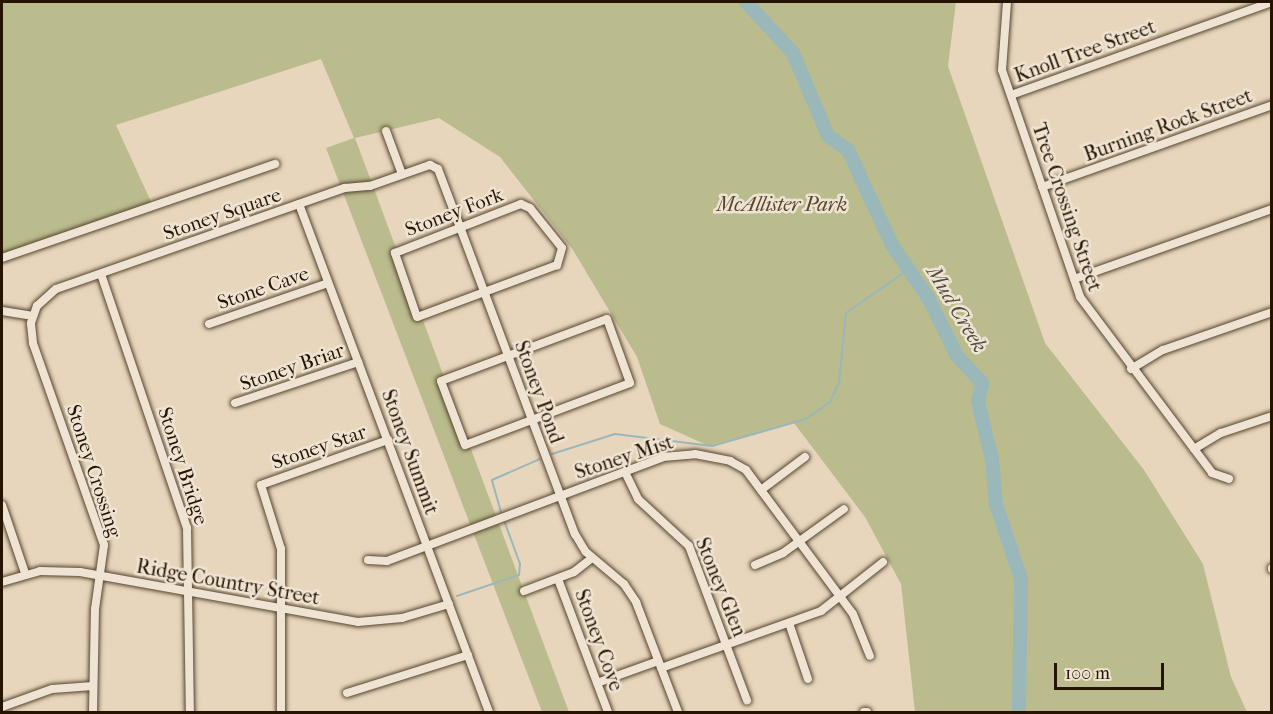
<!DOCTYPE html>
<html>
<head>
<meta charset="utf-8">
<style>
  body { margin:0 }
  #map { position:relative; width:1273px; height:714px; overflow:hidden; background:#e7d6bc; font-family:"IM FELL French Canon",serif }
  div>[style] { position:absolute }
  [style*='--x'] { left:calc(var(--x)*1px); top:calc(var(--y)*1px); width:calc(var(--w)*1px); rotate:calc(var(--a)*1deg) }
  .green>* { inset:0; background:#babc8d }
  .stream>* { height:2px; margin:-1px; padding:0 1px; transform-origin:1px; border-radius:1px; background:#9ab7b9 }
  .river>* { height:14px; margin:-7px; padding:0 7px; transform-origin:7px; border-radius:7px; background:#9ab7b9 }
  .roads { filter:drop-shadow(0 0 2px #57442f) drop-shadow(0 0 2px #57442f) }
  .minor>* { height:8px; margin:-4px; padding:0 4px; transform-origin:4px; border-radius:4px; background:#efe4d3 }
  span { translate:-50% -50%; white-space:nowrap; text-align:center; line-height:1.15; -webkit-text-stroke:5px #efe4d3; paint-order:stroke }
  .street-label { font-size:20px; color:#271400 }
  .park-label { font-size:20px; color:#53462a; font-style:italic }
  .water-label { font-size:21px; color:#4f4d41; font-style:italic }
  .frame { position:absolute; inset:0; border:3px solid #271400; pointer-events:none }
  .scale { position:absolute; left:1054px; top:663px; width:110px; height:27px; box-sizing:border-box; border:3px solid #271400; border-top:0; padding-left:8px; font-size:18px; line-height:21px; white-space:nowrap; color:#271400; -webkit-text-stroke:4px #efe4d3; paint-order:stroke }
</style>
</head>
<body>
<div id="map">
  <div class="green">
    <div style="clip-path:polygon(2px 2px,956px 2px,948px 66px,1045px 343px,1144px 470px,1203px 564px,1231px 677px,1247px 712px,915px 712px,901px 584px,865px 517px,794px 423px,709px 446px,660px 424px,637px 357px,573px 250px,500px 157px,439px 118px,355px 138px,569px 712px,542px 712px,326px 148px,354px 138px,321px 59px,116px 125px,152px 204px,2px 256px)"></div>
  </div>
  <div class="stream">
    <div style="--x:552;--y:454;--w:66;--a:-17.6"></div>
    <div style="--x:615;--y:434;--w:98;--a:7.1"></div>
    <div style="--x:712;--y:446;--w:98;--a:-16"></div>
    <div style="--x:806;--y:419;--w:29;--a:-35"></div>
    <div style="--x:830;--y:402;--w:21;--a:-65"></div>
    <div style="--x:839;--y:383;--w:70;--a:-84.3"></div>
    <div style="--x:846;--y:313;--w:77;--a:-34.9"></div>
    <div style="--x:501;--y:512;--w:33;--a:-106"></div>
    <div style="--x:492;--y:480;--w:52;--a:-23.6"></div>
    <div style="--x:457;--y:596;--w:65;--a:-18.7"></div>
    <div style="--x:519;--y:575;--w:11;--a:-85"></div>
    <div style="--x:520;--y:564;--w:44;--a:-110.1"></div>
  </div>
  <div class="river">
    <div style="--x:746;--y:2;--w:69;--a:47.3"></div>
    <div style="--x:793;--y:53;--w:90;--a:67.1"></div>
    <div style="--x:828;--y:136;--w:24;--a:35"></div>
    <div style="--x:848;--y:150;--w:105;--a:65.1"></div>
    <div style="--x:892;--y:245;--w:65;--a:55.6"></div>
    <div style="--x:929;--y:299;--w:64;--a:63.8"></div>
    <div style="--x:957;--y:356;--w:37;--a:47"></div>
    <div style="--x:982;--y:383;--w:19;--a:102"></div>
    <div style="--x:978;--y:402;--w:59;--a:76.2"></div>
    <div style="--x:992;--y:459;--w:45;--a:84.9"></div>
    <div style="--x:996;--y:504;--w:79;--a:71.6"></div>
    <div style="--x:1021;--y:579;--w:133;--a:90.9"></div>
  </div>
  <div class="roads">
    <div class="minor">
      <div style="--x:1007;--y:2;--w:68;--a:94.2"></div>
      <div style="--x:1002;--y:70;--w:240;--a:71"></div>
      <div style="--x:1080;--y:297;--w:220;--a:53.1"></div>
      <div style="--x:1212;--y:473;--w:18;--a:19"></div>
      <div style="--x:1011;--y:95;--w:277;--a:-19.6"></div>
      <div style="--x:386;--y:131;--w:46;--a:69.6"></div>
      <div style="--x:1042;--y:187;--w:244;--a:-19.6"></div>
      <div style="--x:299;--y:204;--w:542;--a:69.49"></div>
      <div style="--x:521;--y:204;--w:10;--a:24"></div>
      <div style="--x:530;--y:208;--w:51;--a:51.3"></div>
      <div style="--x:562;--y:248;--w:18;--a:106"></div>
      <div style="--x:557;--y:265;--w:149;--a:159.6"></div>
      <div style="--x:417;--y:317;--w:68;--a:-109"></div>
      <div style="--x:395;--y:253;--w:135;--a:-21.3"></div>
      <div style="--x:2;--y:258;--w:289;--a:-19"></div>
      <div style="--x:101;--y:274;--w:268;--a:71.3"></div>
      <div style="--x:187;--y:528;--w:184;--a:89.1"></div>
      <div style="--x:1074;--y:279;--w:210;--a:-19.5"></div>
      <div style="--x:2;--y:311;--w:30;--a:9"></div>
      <div style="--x:607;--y:319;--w:68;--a:70.2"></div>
      <div style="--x:630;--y:383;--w:176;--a:159.4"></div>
      <div style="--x:465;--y:445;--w:68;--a:-110.6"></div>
      <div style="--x:441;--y:381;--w:177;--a:-20.5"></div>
      <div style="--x:209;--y:324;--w:126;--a:-19"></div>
      <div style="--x:1131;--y:369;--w:37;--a:-31"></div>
      <div style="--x:1163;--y:350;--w:115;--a:-19.2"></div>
      <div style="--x:235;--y:403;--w:130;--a:-18.4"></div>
      <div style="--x:1194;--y:449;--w:31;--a:-31"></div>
      <div style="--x:1221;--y:433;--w:54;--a:-18.4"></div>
      <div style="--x:625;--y:472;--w:30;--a:64"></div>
      <div style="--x:638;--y:499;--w:69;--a:42.7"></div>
      <div style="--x:689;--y:546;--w:165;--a:69.4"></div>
      <div style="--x:761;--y:490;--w:55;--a:-36.9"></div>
      <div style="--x:2;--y:505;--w:72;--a:71.3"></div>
      <div style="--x:368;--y:560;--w:19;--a:3"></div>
      <div style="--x:387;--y:561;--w:295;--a:-20.6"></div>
      <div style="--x:663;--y:457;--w:32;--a:-5"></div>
      <div style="--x:695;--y:454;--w:36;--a:11"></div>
      <div style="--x:730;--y:461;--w:18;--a:29"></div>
      <div style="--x:746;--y:470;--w:179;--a:53.4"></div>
      <div style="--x:853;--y:614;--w:45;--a:68"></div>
      <div style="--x:755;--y:565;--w:30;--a:-23"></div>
      <div style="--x:783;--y:553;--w:75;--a:-35.8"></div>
      <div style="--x:1272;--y:568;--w:1;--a:90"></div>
      <div style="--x:558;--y:579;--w:142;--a:69.4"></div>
      <div style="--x:2;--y:582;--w:40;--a:-16"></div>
      <div style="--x:40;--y:571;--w:40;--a:1.4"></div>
      <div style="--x:80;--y:572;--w:282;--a:10.2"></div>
      <div style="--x:358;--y:622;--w:44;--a:-5.2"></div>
      <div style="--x:402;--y:618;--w:49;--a:-16.6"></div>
      <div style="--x:524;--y:591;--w:53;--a:-20.8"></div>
      <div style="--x:574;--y:572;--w:23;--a:-38"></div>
      <div style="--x:789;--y:623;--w:59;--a:71.3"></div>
      <div style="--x:661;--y:668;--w:170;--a:-19.6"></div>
      <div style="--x:821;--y:611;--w:79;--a:-38.3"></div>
      <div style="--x:597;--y:683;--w:65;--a:-19.8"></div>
      <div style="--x:347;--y:693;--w:127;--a:-17.4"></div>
      <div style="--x:2;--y:707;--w:53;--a:-19.8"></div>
      <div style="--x:52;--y:689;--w:41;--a:-4.2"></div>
      <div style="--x:93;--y:712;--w:103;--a:-88.9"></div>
      <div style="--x:95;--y:609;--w:65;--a:-82"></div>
      <div style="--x:104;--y:545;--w:214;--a:-109.4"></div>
      <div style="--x:33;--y:343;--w:20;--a:-96"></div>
      <div style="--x:31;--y:323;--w:18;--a:-71"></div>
      <div style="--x:37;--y:306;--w:25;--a:-42"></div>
      <div style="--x:56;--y:289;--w:306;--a:-19.3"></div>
      <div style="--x:345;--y:188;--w:25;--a:-5"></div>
      <div style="--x:370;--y:186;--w:64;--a:-19.3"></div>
      <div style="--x:430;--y:165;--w:9;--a:27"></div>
      <div style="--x:438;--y:169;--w:62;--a:69.2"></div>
      <div style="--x:460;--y:227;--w:328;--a:69.5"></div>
      <div style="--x:575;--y:534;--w:21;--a:59"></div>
      <div style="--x:586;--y:552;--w:50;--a:40.1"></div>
      <div style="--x:624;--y:584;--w:22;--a:56"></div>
      <div style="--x:636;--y:602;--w:118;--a:69.1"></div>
      <div style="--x:281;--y:712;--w:163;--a:-90"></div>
      <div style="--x:281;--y:549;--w:67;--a:-107.4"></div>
      <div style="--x:261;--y:485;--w:135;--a:-19.5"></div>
      <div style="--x:864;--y:712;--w:3;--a:0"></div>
    </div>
  </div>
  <div class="street-label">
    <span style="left:1085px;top:51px;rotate:-20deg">Knoll Tree Street</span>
    <span style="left:1168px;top:125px;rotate:-20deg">Burning Rock Street</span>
    <span style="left:1067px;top:207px;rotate:71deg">Tree Crossing Street</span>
    <span style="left:454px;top:212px;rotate:-21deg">Stoney Fork</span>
    <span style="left:222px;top:214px;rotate:-19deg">Stoney Square</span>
    <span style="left:263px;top:288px;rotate:-19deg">Stone Cave</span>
    <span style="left:292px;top:367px;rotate:-19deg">Stoney Briar</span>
    <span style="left:539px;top:392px;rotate:70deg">Stoney Pond</span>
    <span style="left:319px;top:447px;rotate:-19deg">Stoney Star</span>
    <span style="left:410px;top:452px;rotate:70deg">Stoney Summit</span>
    <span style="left:624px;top:457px;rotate:-18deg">Stoney Mist</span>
    <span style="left:183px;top:466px;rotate:72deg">Stoney Bridge</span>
    <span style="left:94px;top:471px;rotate:72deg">Stoney Crossing</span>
    <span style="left:228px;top:582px;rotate:10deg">Ridge Country Street</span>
    <span style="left:721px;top:587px;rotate:68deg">Stoney Glen</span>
    <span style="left:599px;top:640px;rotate:70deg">Stoney Cove</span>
  </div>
  <div class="park-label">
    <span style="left:782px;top:204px">McAllister Park</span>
  </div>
  <div class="water-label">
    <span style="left:957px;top:309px;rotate:59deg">Mud Creek</span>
  </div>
  <div class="frame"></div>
  <div class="scale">100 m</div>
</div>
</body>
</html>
